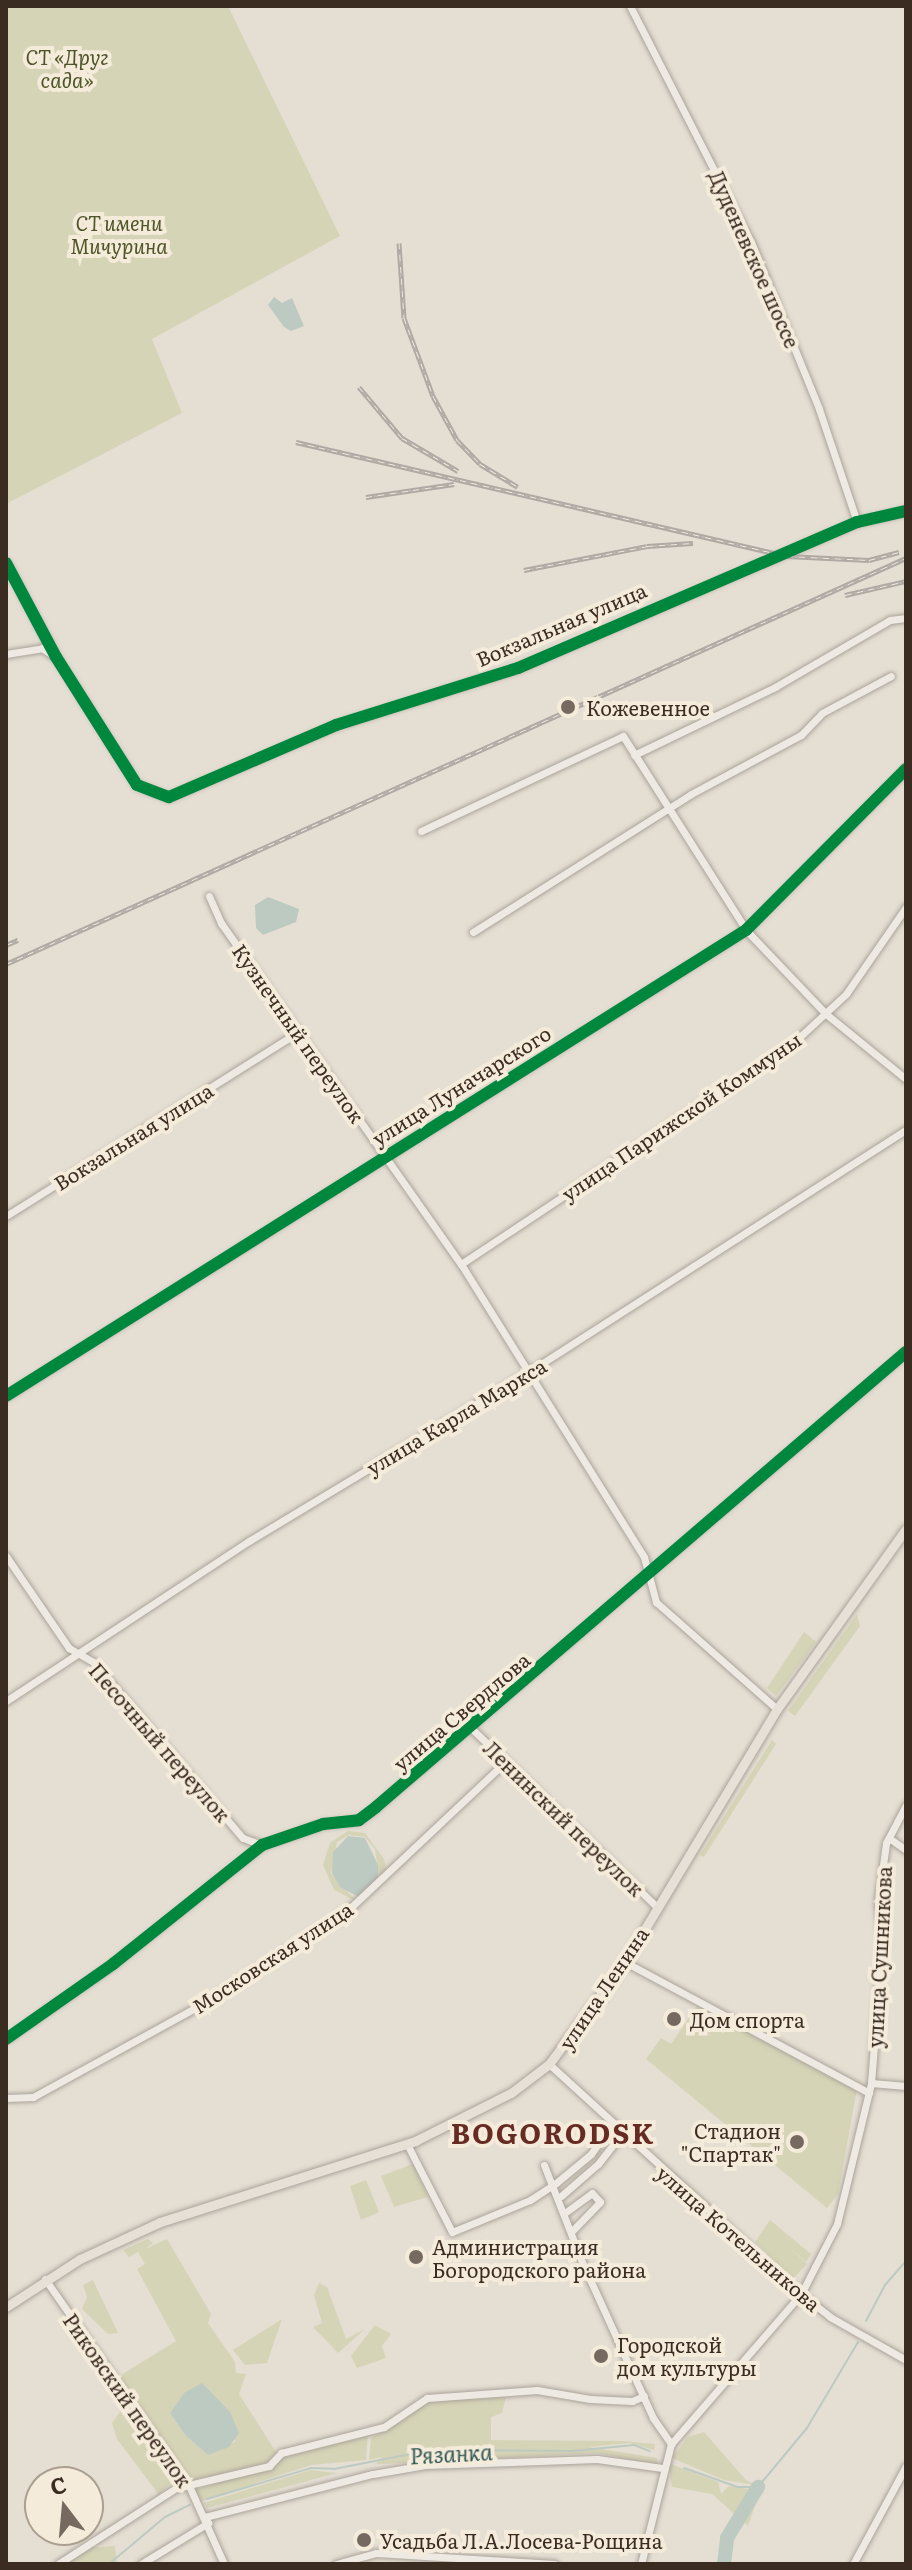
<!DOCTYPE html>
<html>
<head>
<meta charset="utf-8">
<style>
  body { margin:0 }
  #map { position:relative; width:912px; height:2570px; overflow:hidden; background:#e5ded3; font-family:Literata,serif }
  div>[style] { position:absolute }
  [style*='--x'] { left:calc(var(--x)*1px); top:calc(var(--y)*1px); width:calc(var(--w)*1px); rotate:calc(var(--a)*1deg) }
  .green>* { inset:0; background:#d6d4b6 }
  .water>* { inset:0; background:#bccac2 }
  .stream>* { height:2px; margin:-1px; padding:0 1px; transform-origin:1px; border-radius:1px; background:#bccac2 }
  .river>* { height:14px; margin:-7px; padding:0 7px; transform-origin:7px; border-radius:7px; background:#bccac2 }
  .roads { filter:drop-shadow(0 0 2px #aba49b) drop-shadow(0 0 2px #aba49b) }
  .minor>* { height:7px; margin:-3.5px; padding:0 3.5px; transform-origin:3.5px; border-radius:3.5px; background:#eeeae3 }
  .major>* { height:9px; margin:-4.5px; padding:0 4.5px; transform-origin:4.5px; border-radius:4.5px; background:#e6e0d6 }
  .rail>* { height:5px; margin-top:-2.5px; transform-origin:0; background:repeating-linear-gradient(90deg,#f5ebda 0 6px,#aea9a3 0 12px); box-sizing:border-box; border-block:2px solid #aea9a3 }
  .cycleway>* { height:12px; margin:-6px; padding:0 6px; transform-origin:6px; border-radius:6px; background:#00873e }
  .dots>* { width:22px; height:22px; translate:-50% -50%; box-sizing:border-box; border:4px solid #f5ebda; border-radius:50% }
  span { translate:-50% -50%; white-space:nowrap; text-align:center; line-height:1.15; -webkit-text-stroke:8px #f5ebda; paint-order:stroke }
  .park-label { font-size:20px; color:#4e5629; font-style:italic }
  .street-label { font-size:20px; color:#3b2c22 }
  .poi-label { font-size:20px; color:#3b2c22 }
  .left { translate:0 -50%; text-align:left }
  .right { translate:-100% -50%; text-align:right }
  .water-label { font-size:22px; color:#325a54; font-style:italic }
  .district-label { font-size:28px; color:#662c23; font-weight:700; letter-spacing:2px }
  .frame { position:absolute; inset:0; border:8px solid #3b2c22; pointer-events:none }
  .north { position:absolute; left:24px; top:2466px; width:80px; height:80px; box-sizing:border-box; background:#f5ebda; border:2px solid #ab9f90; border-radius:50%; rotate:344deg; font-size:22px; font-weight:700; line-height:32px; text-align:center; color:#3b2c22 }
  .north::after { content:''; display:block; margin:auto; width:28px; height:36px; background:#766a60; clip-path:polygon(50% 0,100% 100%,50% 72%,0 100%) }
</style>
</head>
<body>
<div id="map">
  <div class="green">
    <div style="clip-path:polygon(6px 6px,228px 6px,340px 236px,152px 339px,182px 413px,6px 504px)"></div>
    <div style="clip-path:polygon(857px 1614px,860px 1626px,795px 1716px,788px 1711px)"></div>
    <div style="clip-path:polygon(804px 1632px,816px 1642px,776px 1696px,767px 1688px)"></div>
    <div style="clip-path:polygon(772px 1740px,776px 1744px,704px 1857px,700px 1855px)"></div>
    <div style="clip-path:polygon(348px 1831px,365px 1833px,384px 1859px,387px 1873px,379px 1877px,375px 1849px,365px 1837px,349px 1835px,337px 1842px,331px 1873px,356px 1901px,334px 1890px,323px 1865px,330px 1843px)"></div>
    <div style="clip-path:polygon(705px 2003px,857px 2089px,838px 2194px,827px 2208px,646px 2059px,661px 2038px,671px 2044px,697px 2006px)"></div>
    <div style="clip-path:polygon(413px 2164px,428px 2197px,394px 2207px,381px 2176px)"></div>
    <div style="clip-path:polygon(366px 2180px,379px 2212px,361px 2220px,350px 2186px)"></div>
    <div style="clip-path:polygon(770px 2220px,811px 2254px,806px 2262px,789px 2247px,807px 2264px,793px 2279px,755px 2242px)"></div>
    <div style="clip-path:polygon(evenodd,148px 2239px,153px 2243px,145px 2249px,167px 2239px,211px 2314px,208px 2323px,235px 2362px,236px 2373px,246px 2374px,239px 2394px,276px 2452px,268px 2462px,192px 2484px,126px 2394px,118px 2377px,176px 2341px,137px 2269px,145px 2264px,138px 2252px,129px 2257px,123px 2250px,148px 2239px,184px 2393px,236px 2441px,208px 2455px,186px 2436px,170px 2413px,184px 2393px)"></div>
    <div style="clip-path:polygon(93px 2280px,118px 2333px,108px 2334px,82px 2309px,87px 2297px,83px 2285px)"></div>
    <div style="clip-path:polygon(319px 2283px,327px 2287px,346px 2339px,365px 2329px,338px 2353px,313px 2327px,322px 2323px,314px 2295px)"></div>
    <div style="clip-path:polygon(282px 2319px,267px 2363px,245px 2365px,233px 2350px)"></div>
    <div style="clip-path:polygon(375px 2325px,391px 2334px,382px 2346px,386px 2358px,357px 2368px,351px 2356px)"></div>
    <div style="clip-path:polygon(502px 2394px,506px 2397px,502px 2413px,491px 2417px,491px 2440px,623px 2441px,655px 2444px,654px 2450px,629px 2443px,589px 2447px,657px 2458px,658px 2465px,597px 2453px,383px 2464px,376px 2464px,382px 2457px,369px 2460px,371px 2438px,426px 2403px)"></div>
    <div style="clip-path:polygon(122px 2409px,173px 2480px,159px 2495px,117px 2439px,112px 2423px)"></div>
    <div style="clip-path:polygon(368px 2432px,366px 2460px,311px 2465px,202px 2501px,195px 2490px,270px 2468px,283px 2456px)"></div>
    <div style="clip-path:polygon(704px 2432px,746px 2480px,756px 2485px,724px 2480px,672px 2458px,688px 2437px)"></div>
    <div style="clip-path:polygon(668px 2463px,718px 2482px,721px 2494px,729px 2486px,748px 2489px,746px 2504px,760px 2491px,748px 2526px,712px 2494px,672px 2487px)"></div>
    <div style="clip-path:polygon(310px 2470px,337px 2473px,207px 2508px,204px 2503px)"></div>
    <div style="clip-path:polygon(115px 2546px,117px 2564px,63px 2564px,87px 2548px)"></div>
  </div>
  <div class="water">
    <div style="clip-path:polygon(274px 297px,282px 303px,292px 298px,304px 326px,291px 331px,284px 327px,268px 305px)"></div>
    <div style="clip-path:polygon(268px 897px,299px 909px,296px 922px,263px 935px,256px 928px,255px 905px)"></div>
    <div style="clip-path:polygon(348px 1836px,365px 1838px,378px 1865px,378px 1877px,359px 1897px,340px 1887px,332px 1873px,333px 1852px)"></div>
    <div style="clip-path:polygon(202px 2383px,230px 2412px,239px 2433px,229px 2447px,208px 2455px,186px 2436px,170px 2413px,184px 2393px)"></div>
  </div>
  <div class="stream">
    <div style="--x:866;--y:2321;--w:41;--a:-62.2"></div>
    <div style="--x:885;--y:2285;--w:32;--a:-49"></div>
    <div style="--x:684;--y:2468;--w:57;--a:19.4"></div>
    <div style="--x:738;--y:2487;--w:20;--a:0"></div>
    <div style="--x:758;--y:2487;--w:77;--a:-50.3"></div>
    <div style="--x:807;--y:2428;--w:100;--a:-59.3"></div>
    <div style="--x:207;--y:2499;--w:109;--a:-16.6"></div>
    <div style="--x:311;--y:2468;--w:23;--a:2"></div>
    <div style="--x:334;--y:2469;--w:99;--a:-11.1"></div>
    <div style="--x:431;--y:2450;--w:141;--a:0.4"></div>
    <div style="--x:572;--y:2451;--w:62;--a:-5.5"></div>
    <div style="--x:634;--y:2445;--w:17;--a:21"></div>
    <div style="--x:109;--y:2564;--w:73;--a:-40"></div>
    <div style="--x:165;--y:2517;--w:28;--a:-26"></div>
  </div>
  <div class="river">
    <div style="--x:724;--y:2564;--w:26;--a:-83"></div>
    <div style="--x:727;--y:2538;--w:60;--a:-58.7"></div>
  </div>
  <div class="roads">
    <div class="minor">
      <div style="--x:630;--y:6;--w:265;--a:62.9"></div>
      <div style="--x:751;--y:242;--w:180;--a:67.8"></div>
      <div style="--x:819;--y:409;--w:119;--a:71.4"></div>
      <div style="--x:6;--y:563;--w:106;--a:62"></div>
      <div style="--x:56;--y:657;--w:151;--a:57.7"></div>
      <div style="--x:137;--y:785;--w:34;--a:21"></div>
      <div style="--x:169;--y:797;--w:182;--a:-23.3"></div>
      <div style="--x:336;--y:725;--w:191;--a:-17.4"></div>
      <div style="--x:518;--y:668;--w:369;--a:-23.3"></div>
      <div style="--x:857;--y:522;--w:50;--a:-12.7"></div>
      <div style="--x:6;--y:654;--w:36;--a:-9"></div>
      <div style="--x:42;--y:648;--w:14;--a:34"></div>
      <div style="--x:634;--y:755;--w:157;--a:-25.7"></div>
      <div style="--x:775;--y:687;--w:133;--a:-30.2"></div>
      <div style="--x:890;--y:620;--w:16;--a:-7"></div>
      <div style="--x:421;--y:831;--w:223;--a:-25.2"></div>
      <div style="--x:623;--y:736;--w:230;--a:57.6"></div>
      <div style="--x:746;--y:930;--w:116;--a:46.4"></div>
      <div style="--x:826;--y:1014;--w:103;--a:39.1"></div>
      <div style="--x:209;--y:896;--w:30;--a:66"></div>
      <div style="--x:221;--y:923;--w:417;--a:54.9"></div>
      <div style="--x:461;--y:1264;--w:345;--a:58"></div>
      <div style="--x:644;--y:1557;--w:47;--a:75.1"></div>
      <div style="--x:656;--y:1602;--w:162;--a:41.5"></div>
      <div style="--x:473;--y:932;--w:258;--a:-32.3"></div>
      <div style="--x:691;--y:794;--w:125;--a:-28.2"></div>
      <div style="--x:801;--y:735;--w:30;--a:-46"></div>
      <div style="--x:822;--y:713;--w:78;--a:-28.2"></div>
      <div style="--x:6;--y:1216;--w:347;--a:-32.2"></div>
      <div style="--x:461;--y:1264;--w:397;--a:-33.6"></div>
      <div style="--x:792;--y:1044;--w:74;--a:-42.8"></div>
      <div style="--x:846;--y:994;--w:106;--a:-55.4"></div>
      <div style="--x:6;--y:1396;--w:875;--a:-32.2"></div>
      <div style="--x:746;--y:930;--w:227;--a:-45.2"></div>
      <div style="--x:6;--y:1556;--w:112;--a:55.6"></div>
      <div style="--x:69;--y:1648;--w:28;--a:30"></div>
      <div style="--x:93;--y:1662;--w:231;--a:49.6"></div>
      <div style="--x:243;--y:1838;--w:20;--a:20"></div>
      <div style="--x:6;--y:1701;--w:291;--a:-33.4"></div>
      <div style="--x:249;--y:1541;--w:325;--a:-31.1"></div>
      <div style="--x:527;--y:1373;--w:450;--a:-32.7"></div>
      <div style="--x:472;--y:1729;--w:255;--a:43.9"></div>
      <div style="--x:889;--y:1838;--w:21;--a:35"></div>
      <div style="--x:625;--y:1962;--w:277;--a:28.2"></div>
      <div style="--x:6;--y:2039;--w:131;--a:-35"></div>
      <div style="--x:113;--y:1964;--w:191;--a:-38.6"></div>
      <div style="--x:262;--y:1845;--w:65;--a:-19"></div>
      <div style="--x:323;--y:1824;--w:36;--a:-6"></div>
      <div style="--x:359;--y:1820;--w:21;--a:-37"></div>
      <div style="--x:376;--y:1807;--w:699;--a:-40.65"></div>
      <div style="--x:549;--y:2064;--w:341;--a:42.4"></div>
      <div style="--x:801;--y:2294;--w:37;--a:38"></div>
      <div style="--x:830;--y:2317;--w:87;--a:29.5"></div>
      <div style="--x:871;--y:2083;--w:35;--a:5"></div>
      <div style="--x:6;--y:2098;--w:27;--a:-2"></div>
      <div style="--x:33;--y:2097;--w:210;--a:-28.8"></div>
      <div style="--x:217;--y:1996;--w:155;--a:-33.2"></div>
      <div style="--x:347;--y:1911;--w:216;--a:-43.3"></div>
      <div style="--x:407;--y:2144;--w:99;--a:62.9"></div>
      <div style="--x:452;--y:2232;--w:84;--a:-22.3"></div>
      <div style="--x:530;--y:2200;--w:31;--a:-33"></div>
      <div style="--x:556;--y:2183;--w:45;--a:-39.6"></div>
      <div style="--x:591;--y:2154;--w:37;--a:-55"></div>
      <div style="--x:544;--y:2165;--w:104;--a:68.6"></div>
      <div style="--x:582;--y:2262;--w:171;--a:65.5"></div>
      <div style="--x:653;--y:2418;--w:32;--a:55"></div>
      <div style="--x:561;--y:2196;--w:49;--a:-40.9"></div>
      <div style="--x:598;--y:2164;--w:39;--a:-52"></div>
      <div style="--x:566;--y:2212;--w:32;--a:-36"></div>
      <div style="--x:592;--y:2193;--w:12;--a:48"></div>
      <div style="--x:600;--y:2202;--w:40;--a:134"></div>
      <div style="--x:45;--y:2279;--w:254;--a:55.2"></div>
      <div style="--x:190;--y:2488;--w:83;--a:65.9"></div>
      <div style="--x:58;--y:2564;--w:140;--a:-32.8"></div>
      <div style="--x:176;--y:2488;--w:96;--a:-13.3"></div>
      <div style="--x:269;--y:2466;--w:18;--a:-47"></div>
      <div style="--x:281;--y:2453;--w:106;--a:-14.2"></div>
      <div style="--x:384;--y:2427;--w:52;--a:-34"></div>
      <div style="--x:427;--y:2398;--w:110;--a:-4.2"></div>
      <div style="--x:537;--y:2390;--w:54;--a:9.6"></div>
      <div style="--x:590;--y:2399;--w:42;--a:2.7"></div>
      <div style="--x:632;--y:2401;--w:13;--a:-23"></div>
      <div style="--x:141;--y:2564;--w:79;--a:-31.5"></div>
      <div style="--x:208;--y:2523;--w:7;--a:-117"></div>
      <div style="--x:205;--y:2517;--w:173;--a:-14.4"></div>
      <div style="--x:373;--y:2474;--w:53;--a:-9.8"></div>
      <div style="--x:425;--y:2465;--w:172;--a:-2"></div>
      <div style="--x:597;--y:2459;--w:66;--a:7.9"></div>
      <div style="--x:336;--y:2564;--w:41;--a:-15.4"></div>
      <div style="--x:376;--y:2553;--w:179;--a:3.5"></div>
      <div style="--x:641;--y:2564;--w:124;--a:-76"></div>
      <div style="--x:671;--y:2444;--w:198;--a:-49.1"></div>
      <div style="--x:801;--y:2294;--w:79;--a:-62.8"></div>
      <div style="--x:837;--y:2224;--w:145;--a:-76.4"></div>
      <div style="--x:871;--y:2083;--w:137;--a:-85.4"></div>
      <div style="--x:882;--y:1946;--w:45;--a:-95.1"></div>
      <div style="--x:878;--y:1901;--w:59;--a:-82.1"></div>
      <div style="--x:886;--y:1843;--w:43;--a:-62.2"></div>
      <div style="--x:853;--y:2564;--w:111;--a:-61.6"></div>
    </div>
    <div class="major">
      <div style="--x:6;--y:2307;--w:88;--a:-33"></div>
      <div style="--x:80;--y:2259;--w:88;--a:-24.8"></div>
      <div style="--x:160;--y:2222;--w:268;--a:-17.6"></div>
      <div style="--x:415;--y:2141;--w:107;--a:-26.6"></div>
      <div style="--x:511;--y:2093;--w:48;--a:-37.3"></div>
      <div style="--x:549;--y:2064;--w:127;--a:-53.3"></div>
      <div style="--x:625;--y:1962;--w:295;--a:-59"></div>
      <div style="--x:777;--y:1709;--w:221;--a:-54.4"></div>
    </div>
  </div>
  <div class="rail">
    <div style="--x:399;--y:243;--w:75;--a:86.2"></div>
    <div style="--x:404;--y:318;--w:83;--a:69.6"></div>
    <div style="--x:433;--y:396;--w:50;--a:61.4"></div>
    <div style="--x:457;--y:440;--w:33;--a:46"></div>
    <div style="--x:480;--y:464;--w:44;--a:31.2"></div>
    <div style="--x:359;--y:387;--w:67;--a:49.9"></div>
    <div style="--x:402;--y:438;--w:65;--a:30.5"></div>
    <div style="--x:296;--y:442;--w:504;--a:13.07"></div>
    <div style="--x:787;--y:556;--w:82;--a:2.8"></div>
    <div style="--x:869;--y:560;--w:31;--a:-15"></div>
    <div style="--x:366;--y:497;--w:89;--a:-8.4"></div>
    <div style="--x:524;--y:570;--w:125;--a:-11"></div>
    <div style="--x:647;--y:546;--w:46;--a:-3.7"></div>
    <div style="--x:845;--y:595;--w:63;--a:-12.9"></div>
    <div style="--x:6;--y:945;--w:13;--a:-23"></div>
    <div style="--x:6;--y:964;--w:987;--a:-24.28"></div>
  </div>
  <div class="cycleway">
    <div style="--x:6;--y:563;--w:106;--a:62"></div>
    <div style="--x:56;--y:657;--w:151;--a:57.7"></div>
    <div style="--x:137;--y:785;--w:34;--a:21"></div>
    <div style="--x:169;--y:797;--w:182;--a:-23.3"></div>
    <div style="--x:336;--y:725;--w:191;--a:-17.4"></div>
    <div style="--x:518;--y:668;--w:369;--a:-23.3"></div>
    <div style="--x:857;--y:522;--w:50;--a:-12.7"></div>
    <div style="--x:6;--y:1396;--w:875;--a:-32.2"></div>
    <div style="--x:746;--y:930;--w:227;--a:-45.2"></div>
    <div style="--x:6;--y:2039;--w:131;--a:-35"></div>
    <div style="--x:113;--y:1964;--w:191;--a:-38.6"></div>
    <div style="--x:262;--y:1845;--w:65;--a:-19"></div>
    <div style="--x:323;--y:1824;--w:36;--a:-6"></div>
    <div style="--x:359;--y:1820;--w:21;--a:-37"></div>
    <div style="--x:376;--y:1807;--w:699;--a:-40.65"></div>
  </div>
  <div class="dots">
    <div style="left:568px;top:707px;background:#766a60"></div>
    <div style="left:674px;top:2019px;background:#766a60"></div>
    <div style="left:797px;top:2142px;background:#766a60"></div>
    <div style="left:416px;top:2257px;background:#766a60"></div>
    <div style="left:601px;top:2356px;background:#766a60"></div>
    <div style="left:364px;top:2540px;background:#766a60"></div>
  </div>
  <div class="park-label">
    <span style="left:67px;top:68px">СТ «Друг<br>сада»</span>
    <span style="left:119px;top:234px">СТ имени<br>Мичурина</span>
  </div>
  <div class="street-label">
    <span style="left:755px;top:259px;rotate:66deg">Дуденевское шоссе</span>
    <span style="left:561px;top:624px;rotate:-23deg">Вокзальная улица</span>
    <span style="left:299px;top:1033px;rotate:55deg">Кузнечный переулок</span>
    <span style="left:461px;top:1085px;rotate:-32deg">улица Луначарского</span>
    <span style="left:681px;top:1116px;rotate:-34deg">улица Парижской Коммуны</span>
    <span style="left:133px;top:1136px;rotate:-32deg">Вокзальная улица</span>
    <span style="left:456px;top:1416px;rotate:-31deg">улица Карла Маркса</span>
    <span style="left:461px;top:1711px;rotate:-40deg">улица Свердлова</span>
    <span style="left:160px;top:1742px;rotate:49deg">Песочный переулок</span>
    <span style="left:564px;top:1818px;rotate:44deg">Ленинский переулок</span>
    <span style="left:272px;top:1957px;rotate:-33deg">Московская улица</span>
    <span style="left:879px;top:1957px;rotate:-87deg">улица Сушникова</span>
    <span style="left:603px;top:1988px;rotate:-56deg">улица Ленина</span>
    <span style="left:739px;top:2238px;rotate:41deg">улица Котельникова</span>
    <span style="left:128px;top:2400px;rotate:55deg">Риковский переулок</span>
  </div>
  <div class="poi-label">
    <span class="left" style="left:586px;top:707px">Кожевенное</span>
    <span class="left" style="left:690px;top:2019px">Дом спорта</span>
    <span class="right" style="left:781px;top:2142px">Стадион<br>"Спартак"</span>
    <span class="left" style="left:432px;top:2258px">Администрация<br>Богородского района</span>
    <span class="left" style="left:617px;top:2356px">Городской<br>дом культуры</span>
    <span class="left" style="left:380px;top:2540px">Усадьба Л.А.Лосева-Рощина</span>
  </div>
  <div class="water-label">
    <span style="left:451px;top:2453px;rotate:-3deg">Рязанка</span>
  </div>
  <div class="district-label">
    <span style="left:553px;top:2132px">BOGORODSK</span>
  </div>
  <div class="frame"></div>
  <div class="north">С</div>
</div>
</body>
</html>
